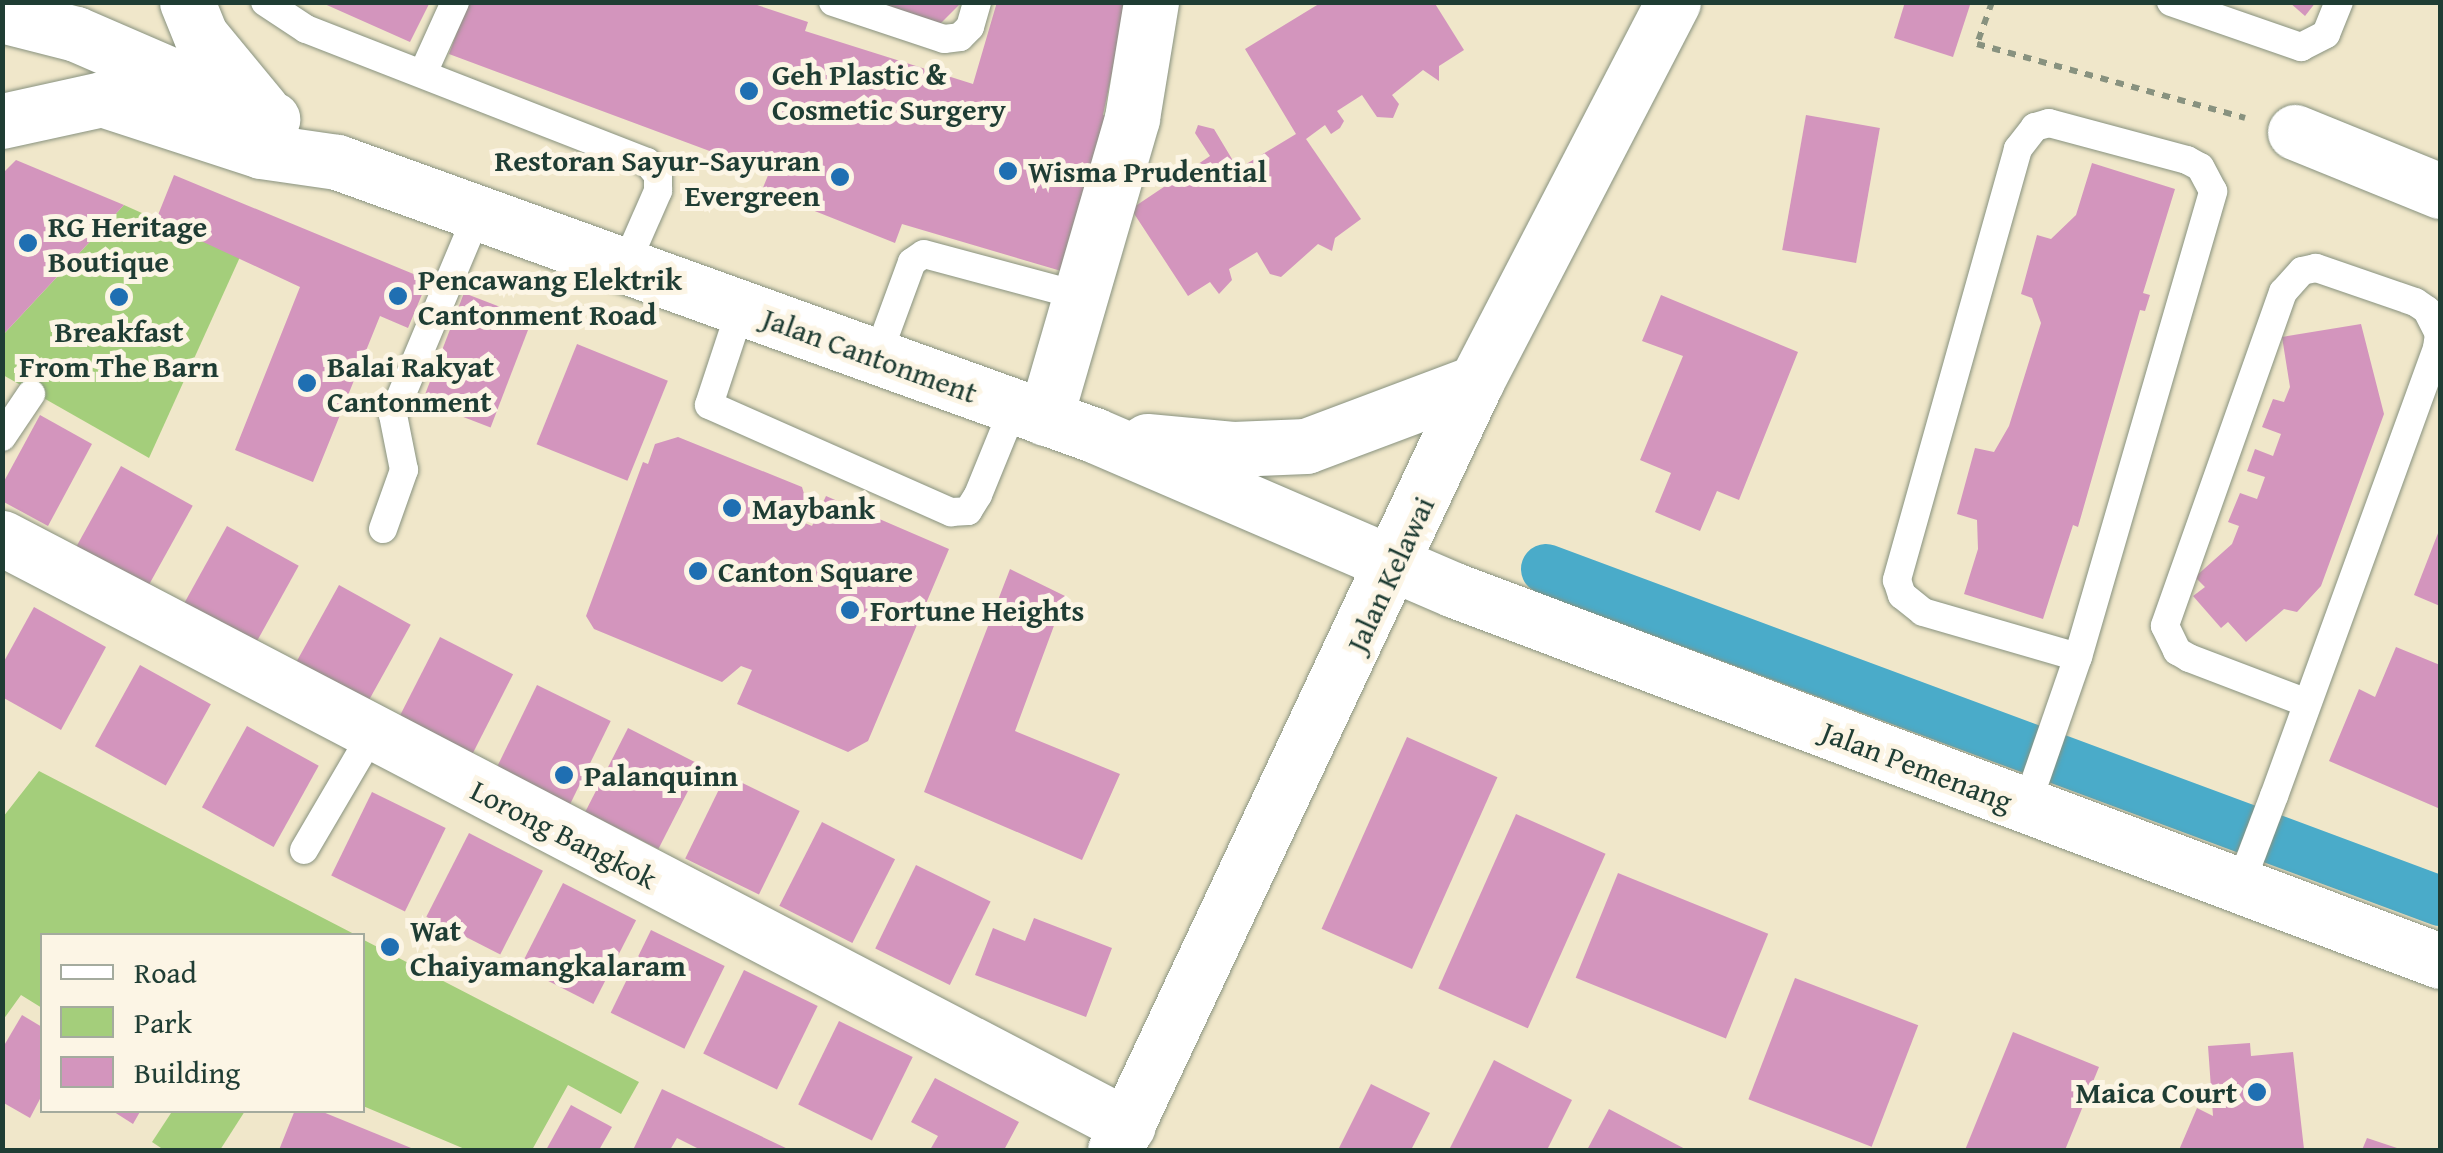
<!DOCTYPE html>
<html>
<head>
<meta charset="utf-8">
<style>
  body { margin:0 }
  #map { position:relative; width:2443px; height:1153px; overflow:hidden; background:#f0e7ca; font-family:"Gentium Book Plus",serif }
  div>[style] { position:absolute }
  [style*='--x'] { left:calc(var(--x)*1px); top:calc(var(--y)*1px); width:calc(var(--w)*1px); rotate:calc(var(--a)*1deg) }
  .green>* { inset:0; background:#a4ce7b }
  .canal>* { height:50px; margin:-25px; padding:0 25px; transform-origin:25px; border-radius:25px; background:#4aabc9 }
  .building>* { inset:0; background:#d395bd; transform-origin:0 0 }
  .path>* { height:6px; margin-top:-3px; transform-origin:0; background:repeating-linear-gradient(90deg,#88927f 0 8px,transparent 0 16px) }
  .roads { filter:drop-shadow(0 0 2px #88927f) drop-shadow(0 0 2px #88927f) }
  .lane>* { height:28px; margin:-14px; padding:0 14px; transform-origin:14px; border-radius:14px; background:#fff }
  .street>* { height:55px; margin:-27.5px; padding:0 27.5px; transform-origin:27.5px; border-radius:27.5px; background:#fff }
  .secondary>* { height:55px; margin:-27.5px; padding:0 27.5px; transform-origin:27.5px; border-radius:27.5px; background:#fff }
  .dots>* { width:28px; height:28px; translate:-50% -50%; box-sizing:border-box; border:5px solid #fcf5e5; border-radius:50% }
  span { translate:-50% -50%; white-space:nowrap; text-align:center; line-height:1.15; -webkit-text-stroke:10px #fcf5e5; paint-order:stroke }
  .poi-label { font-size:30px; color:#1f3d34; font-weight:700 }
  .left { translate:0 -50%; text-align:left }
  .right { translate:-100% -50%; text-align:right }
  .street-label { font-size:30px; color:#1f3d34 }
  .frame { position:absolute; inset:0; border:5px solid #1f3d34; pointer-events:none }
  .legend { position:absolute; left:40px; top:933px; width:325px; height:180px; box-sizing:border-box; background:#fcf5e5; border:2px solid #a4ab9e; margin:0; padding:12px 18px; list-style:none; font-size:30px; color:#1f3d34 }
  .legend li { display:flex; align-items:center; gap:20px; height:50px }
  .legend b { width:50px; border:2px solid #a4ab9e }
</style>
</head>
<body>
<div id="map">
  <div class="green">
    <div style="clip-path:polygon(124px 205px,240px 257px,149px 458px,3px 375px,2px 336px)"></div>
    <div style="clip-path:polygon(39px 771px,356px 935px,42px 936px,42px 1008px,21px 995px,3px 1020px,3px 817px)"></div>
    <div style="clip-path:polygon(362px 939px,639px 1082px,621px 1114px,568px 1085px,532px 1150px,467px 1150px,363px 1106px)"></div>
    <div style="clip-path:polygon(173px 1110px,245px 1110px,245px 1111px,220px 1150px,164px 1150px,152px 1142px)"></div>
  </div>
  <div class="canal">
    <div style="--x:1546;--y:569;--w:954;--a:20.37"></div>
  </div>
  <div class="building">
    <div style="clip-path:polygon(320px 2px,430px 2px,410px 42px)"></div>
    <div style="clip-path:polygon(468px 2px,748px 2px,808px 22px,805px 31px,973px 84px,997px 2px,1127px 2px,1103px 115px,1113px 118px,1068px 273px,902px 224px,895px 243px,762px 190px,769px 173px,449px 54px)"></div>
    <div style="clip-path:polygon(860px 2px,962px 2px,936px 28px)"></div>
    <div style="clip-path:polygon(1322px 2px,1434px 2px,1464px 50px,1439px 66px,1439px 81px,1423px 70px,1392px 95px,1399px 104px,1393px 118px,1377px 117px,1362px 95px,1337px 111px,1344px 121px,1340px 128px,1331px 134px,1325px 125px,1306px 139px,1361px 219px,1335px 238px,1332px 251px,1318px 244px,1281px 277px,1270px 274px,1257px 252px,1229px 269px,1232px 280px,1219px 294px,1210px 282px,1188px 296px,1131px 209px,1210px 156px,1195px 133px,1198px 125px,1214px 129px,1238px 169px,1296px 134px,1245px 49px)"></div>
    <div style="clip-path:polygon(1905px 2px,1971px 2px,1953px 57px,1894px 38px)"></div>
    <div style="clip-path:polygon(2289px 2px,2316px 2px,2305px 16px)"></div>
    <div style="left:1806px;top:115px;width:75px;height:137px;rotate:10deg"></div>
    <div style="clip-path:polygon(16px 160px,124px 205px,2px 336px,2px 174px)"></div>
    <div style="clip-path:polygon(2092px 163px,2175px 189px,2143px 293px,2150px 295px,2145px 311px,2140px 310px,2078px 527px,2073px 525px,2043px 619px,1964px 594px,1978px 549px,1977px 520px,1957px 514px,1975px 448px,1994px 452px,2009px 426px,2041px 323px,2032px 298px,2021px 294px,2037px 235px,2051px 239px,2076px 215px)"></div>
    <div style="clip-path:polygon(174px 175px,428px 280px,408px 328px,380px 316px,313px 482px,235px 450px,300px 287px,156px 220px)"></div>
    <div style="left:464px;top:293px;width:73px;height:116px;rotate:21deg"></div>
    <div style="clip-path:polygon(1661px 295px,1798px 352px,1739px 500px,1717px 491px,1700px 531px,1655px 512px,1671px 473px,1640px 460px,1683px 356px,1642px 341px)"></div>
    <div style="clip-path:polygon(2361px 324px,2384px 414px,2321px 586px,2297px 612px,2284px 609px,2246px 642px,2228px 622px,2221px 628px,2193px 596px,2205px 587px,2195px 577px,2232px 544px,2239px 526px,2228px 522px,2240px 493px,2257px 499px,2265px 477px,2247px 471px,2255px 449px,2273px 456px,2281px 434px,2262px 427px,2273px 399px,2284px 402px,2290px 387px,2282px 337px)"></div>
    <div style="left:577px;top:344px;width:98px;height:108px;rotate:22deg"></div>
    <div style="clip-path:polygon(40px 415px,92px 444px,48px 526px,2px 501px,2px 485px)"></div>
    <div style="clip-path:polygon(678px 437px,802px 487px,807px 504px,800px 521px,812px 526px,826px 496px,949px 549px,868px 741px,848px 752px,737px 704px,752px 670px,741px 666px,722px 682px,594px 629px,586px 616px,643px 462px,648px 464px,655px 444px)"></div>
    <div style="left:121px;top:466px;width:82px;height:94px;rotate:29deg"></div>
    <div style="left:227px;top:526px;width:82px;height:94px;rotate:29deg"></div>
    <div style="clip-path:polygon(2440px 528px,2440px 606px,2414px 595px)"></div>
    <div style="clip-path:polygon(1010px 569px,1065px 596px,1015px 731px,1120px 774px,1082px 860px,924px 792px)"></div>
    <div style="left:339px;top:585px;width:82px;height:94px;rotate:29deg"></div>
    <div style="clip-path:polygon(34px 607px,106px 647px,61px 730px,2px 697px,2px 665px)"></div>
    <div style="left:440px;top:637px;width:82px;height:94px;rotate:27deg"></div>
    <div style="clip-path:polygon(2396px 647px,2440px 665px,2438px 808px,2329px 761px,2359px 689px,2375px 697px)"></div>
    <div style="left:140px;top:665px;width:81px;height:93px;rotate:29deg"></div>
    <div style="left:537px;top:685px;width:82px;height:93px;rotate:26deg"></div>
    <div style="left:247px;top:726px;width:82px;height:93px;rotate:29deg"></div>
    <div style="left:628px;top:728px;width:82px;height:94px;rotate:27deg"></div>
    <div style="left:1407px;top:737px;width:99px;height:210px;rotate:24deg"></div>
    <div style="left:726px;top:775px;width:82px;height:93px;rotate:26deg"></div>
    <div style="left:372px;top:792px;width:82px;height:93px;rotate:26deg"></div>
    <div style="left:1516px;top:814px;width:98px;height:191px;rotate:24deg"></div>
    <div style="left:822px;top:822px;width:82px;height:94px;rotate:27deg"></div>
    <div style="left:469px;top:833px;width:83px;height:94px;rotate:27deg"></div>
    <div style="left:916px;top:865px;width:83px;height:93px;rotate:26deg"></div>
    <div style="left:1618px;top:873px;width:162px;height:113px;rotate:22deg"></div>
    <div style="left:563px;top:883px;width:82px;height:94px;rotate:27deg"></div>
    <div style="clip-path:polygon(1034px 918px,1112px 948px,1086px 1017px,975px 975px,993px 928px,1025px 941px)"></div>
    <div style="left:651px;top:930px;width:82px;height:92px;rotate:26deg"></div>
    <div style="left:744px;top:970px;width:82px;height:93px;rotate:26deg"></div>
    <div style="left:1795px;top:978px;width:132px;height:130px;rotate:21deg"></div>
    <div style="clip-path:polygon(22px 1015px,42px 1027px,42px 1095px,30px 1118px,2px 1102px,2px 1049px)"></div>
    <div style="left:839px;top:1021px;width:82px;height:93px;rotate:26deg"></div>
    <div style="clip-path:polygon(2013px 1032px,2099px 1067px,2065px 1150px,1965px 1150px)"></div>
    <div style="clip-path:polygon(2250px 1043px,2251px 1056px,2293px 1052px,2304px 1149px,2179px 1150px,2197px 1108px,2213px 1116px,2208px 1046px)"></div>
    <div style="clip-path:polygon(1494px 1060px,1572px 1100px,1547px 1150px,1449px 1150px)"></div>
    <div style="clip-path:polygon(935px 1078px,1019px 1122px,1004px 1150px,930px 1150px,938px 1136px,911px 1122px)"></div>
    <div style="clip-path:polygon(1371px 1084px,1430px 1113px,1411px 1150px,1338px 1150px)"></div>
    <div style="clip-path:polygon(662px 1089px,790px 1150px,701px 1150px,677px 1138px,670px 1150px,633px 1150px)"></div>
    <div style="clip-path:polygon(571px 1105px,612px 1127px,599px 1150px,546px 1150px)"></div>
    <div style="clip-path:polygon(1609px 1109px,1687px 1150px,1587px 1150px)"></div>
    <div style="clip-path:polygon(111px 1110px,141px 1110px,133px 1124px)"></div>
    <div style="clip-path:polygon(295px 1110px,318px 1110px,416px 1150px,279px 1150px)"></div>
    <div style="clip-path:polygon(2367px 1138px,2403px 1150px,2362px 1150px)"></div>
  </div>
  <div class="path">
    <div style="--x:1992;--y:2;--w:45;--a:109.7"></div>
    <div style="--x:1977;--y:44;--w:278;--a:15.4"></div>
  </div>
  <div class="roads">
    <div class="lane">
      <div style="--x:265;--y:2;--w:49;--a:33.4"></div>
      <div style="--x:306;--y:29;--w:366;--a:21.3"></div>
      <div style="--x:647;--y:162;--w:17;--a:50"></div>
      <div style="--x:658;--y:175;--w:16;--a:90"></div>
      <div style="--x:658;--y:191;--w:82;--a:113.7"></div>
      <div style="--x:833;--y:2;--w:117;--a:18.4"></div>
      <div style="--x:944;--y:39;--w:16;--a:-7"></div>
      <div style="--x:960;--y:37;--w:14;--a:-45"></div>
      <div style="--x:970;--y:27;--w:26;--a:-74"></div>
      <div style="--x:2171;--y:2;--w:138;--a:19.1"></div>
      <div style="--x:2301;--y:47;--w:28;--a:-27"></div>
      <div style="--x:2326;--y:34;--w:35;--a:-68"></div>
      <div style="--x:423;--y:73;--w:78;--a:-65.7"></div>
      <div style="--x:741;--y:308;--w:102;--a:108.3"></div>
      <div style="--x:709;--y:405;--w:265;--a:23.9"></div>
      <div style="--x:951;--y:512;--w:17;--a:-3"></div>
      <div style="--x:968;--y:511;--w:19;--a:-58"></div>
      <div style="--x:978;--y:495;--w:95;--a:-67.8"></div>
      <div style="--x:877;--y:357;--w:101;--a:-69.8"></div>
      <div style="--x:912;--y:262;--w:14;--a:-34"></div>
      <div style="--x:924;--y:254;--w:166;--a:15"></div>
      <div style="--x:2;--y:437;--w:52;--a:-56"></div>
      <div style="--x:383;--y:529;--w:63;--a:-70.4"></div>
      <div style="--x:404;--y:470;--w:56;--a:-101.3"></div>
      <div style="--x:393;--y:415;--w:219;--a:-67.2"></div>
      <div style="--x:2026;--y:807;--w:159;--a:-70.9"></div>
      <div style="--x:2078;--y:657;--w:485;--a:-73.8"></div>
      <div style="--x:2213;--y:191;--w:27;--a:-118"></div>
      <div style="--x:2200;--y:167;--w:15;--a:-152"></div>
      <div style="--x:2187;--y:160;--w:143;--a:-165"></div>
      <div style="--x:2049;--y:123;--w:15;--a:164"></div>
      <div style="--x:2035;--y:127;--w:28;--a:128"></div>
      <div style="--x:2018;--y:149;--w:448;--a:105.7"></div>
      <div style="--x:1897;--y:580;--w:16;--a:72"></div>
      <div style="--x:1902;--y:595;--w:27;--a:39"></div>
      <div style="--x:1923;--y:612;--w:161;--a:16.2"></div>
      <div style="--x:304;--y:850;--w:134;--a:-59.6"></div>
      <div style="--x:2239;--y:888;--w:98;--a:-69.2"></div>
      <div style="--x:2274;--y:796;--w:477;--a:-70"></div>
      <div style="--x:2437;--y:348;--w:14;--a:-82"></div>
      <div style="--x:2439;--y:334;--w:27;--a:-117"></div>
      <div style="--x:2427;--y:310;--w:14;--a:-146"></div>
      <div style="--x:2415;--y:302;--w:105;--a:-161"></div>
      <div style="--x:2316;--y:268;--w:14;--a:168"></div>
      <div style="--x:2302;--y:271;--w:28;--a:132"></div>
      <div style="--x:2283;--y:292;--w:354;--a:109.5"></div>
      <div style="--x:2165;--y:626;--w:28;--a:64"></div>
      <div style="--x:2177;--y:651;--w:14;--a:30"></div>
      <div style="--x:2189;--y:658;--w:126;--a:20.9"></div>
    </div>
    <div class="street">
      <div style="--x:2295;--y:132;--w:157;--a:22.1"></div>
      <div style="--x:1045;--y:418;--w:312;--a:-73.8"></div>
      <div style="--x:1132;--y:118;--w:118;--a:-80.7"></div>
      <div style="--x:2;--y:538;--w:1270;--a:27.57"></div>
    </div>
    <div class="secondary">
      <div style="--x:187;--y:2;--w:37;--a:68"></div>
      <div style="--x:201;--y:36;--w:96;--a:50.5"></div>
      <div style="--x:2;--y:15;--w:76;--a:14.4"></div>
      <div style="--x:76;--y:34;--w:214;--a:23.4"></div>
      <div style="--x:2;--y:121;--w:102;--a:-12.4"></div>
      <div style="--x:102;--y:99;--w:167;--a:18.1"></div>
      <div style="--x:261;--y:151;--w:77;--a:8.2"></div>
      <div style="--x:337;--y:162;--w:805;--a:19.83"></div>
      <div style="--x:1094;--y:435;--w:392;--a:23.3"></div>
      <div style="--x:1454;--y:590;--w:1053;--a:20.62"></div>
      <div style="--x:1147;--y:441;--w:86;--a:5.3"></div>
      <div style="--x:1233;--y:449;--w:73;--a:-2.4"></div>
      <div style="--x:1306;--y:446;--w:182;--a:-20.6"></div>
      <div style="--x:1115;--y:1150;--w:849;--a:-64.82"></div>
      <div style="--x:1476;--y:382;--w:428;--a:-62.6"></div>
    </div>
  </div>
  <div class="dots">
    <div style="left:749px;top:91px;background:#1f6fb2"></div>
    <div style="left:1008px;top:171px;background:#1f6fb2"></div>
    <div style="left:840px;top:177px;background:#1f6fb2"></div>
    <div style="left:28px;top:243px;background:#1f6fb2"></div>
    <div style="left:398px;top:296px;background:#1f6fb2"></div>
    <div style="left:119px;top:297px;background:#1f6fb2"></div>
    <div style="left:307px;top:383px;background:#1f6fb2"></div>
    <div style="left:732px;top:508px;background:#1f6fb2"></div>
    <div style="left:698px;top:571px;background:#1f6fb2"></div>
    <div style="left:850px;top:610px;background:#1f6fb2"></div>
    <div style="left:564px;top:775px;background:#1f6fb2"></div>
    <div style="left:390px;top:947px;background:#1f6fb2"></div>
    <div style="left:2257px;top:1092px;background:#1f6fb2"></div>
  </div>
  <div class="poi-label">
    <span class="left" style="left:772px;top:91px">Geh Plastic &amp;<br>Cosmetic Surgery</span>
    <span class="right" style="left:820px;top:177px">Restoran Sayur-Sayuran<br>Evergreen</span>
    <span class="left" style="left:1028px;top:171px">Wisma Prudential</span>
    <span class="left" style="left:48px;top:243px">RG Heritage<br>Boutique</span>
    <span class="left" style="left:418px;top:296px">Pencawang Elektrik<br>Cantonment Road</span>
    <span style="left:119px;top:348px">Breakfast<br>From The Barn</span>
    <span class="left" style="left:327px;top:383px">Balai Rakyat<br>Cantonment</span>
    <span class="left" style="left:752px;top:508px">Maybank</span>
    <span class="left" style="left:718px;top:571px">Canton Square</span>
    <span class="left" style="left:870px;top:610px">Fortune Heights</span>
    <span class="left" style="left:584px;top:775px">Palanquinn</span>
    <span class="left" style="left:410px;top:947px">Wat<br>Chaiyamangkalaram</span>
    <span class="right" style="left:2237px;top:1092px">Maica Court</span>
  </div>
  <div class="street-label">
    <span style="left:870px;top:355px;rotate:20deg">Jalan Cantonment</span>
    <span style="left:1390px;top:574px;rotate:-65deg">Jalan Kelawai</span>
    <span style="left:1917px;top:766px;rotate:21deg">Jalan Pemenang</span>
    <span style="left:564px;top:834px;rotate:27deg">Lorong Bangkok</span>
  </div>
  <div class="frame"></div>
  <ul class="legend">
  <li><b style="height:12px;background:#fff"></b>Road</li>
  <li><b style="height:28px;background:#a4ce7b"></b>Park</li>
  <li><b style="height:28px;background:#d395bd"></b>Building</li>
  </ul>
</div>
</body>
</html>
